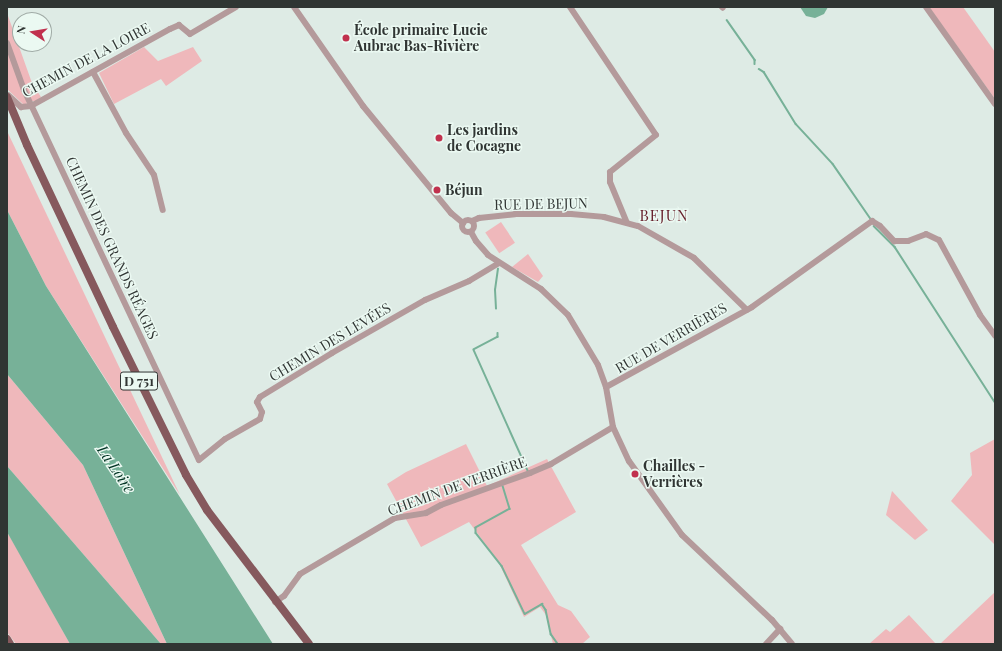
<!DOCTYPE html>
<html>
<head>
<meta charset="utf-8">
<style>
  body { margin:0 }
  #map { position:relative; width:1002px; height:651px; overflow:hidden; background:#deebe5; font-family:"Playfair Display",serif }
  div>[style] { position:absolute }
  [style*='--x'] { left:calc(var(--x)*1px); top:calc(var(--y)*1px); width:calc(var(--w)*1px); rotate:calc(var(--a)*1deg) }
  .green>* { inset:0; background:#efb8bb; transform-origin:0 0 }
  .water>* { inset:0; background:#77b198 }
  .stream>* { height:1.5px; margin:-0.75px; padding:0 0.75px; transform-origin:0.75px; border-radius:0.75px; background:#77b198 }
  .minor>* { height:6px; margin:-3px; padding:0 3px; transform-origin:3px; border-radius:3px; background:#b49a9b }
  .minor>.ring { margin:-3px; padding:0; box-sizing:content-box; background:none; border:6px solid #b49a9b; border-radius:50% }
  .major>* { height:8px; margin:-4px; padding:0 4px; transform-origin:4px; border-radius:4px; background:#86595d }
  .dots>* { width:11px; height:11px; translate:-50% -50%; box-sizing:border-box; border:2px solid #ebf9f2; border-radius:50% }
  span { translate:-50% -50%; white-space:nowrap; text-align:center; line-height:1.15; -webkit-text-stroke:3px #ebf9f2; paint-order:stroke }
  .shield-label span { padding:1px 3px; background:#ebf9f2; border:1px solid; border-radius:3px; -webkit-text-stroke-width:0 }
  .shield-label { font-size:13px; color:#303533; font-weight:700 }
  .poi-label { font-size:14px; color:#303533; font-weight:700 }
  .left { translate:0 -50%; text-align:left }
  .street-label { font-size:14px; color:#303533 }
  .neighbourhood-label { font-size:15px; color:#68222d; letter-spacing:1px }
  .water-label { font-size:15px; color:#003323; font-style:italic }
  .frame { position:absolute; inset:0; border:8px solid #303533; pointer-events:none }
  .north { position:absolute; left:12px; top:12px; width:40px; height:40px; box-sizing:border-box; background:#ebf9f2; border:1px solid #a0aba6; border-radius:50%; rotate:282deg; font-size:11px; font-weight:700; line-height:16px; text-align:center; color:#303533 }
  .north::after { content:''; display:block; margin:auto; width:14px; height:18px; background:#c1314e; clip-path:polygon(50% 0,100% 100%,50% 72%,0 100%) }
</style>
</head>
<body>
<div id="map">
  <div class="green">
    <div style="clip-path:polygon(929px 7px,963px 7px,983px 35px,995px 52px,995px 99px)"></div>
    <div style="clip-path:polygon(7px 13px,32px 83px,41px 97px,36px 101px,32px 101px,25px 87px,7px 38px)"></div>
    <div style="clip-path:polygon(7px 47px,27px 103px,25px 106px,7px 89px)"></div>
    <div style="clip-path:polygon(144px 47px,158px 61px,193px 47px,202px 61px,166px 86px,161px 79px,114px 104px,99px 73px)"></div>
    <div style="clip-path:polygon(7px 131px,180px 495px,46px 286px,7px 210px)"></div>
    <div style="left:501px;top:222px;width:25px;height:19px;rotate:56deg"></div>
    <div style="clip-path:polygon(528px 254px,543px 276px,538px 282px,512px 267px)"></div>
    <div style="clip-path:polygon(7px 374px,83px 465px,167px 644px,161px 644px,7px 466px)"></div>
    <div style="clip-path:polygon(995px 439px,995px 545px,951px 501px,972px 475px,970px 453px)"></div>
    <div style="clip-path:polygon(466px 444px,487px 486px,547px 459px,576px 512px,521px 545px,558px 605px,571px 611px,590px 637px,582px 644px,553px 644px,546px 615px,540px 607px,524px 617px,498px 561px,469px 522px,421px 547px,387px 484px,406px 472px)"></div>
    <div style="clip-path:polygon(892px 491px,928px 530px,915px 540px,886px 515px)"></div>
    <div style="clip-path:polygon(7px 532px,27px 566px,70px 644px,16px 644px,7px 632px)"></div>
    <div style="clip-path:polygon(995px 592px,995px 644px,940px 644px)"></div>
    <div style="clip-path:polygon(909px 615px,936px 644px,869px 644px,886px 629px,890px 632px)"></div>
  </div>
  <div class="water">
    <div style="clip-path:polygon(800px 7px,828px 7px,824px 14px,815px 18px,806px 16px)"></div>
    <div style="clip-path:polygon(7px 210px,46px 286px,273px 644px,167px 644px,83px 465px,7px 374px)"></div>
    <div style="clip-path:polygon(7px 466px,161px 644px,70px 644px,7px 532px)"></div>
  </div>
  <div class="stream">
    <div style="--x:727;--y:20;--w:49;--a:55"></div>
    <div style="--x:755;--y:60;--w:4;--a:90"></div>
    <div style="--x:759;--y:69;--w:6;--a:31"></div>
    <div style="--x:764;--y:72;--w:61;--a:58.4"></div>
    <div style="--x:796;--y:124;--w:54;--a:47.2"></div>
    <div style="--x:833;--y:164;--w:67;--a:55.4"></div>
    <div style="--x:874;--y:226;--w:30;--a:45"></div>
    <div style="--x:895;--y:247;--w:184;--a:57.2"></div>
    <div style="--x:496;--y:309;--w:19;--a:-93"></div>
    <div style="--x:495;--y:290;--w:21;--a:-82"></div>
    <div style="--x:498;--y:333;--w:4;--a:90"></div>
    <div style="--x:498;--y:337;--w:27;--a:152"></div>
    <div style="--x:474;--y:350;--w:133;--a:65.9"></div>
    <div style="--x:503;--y:486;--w:24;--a:73"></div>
    <div style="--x:510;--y:509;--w:39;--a:151"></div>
    <div style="--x:476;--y:528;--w:5;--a:90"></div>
    <div style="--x:476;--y:533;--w:42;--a:51.8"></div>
    <div style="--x:502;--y:566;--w:53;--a:64.4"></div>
    <div style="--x:525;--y:614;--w:20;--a:-30"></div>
    <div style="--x:542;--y:604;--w:7;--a:56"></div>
    <div style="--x:546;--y:610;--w:25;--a:78"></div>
    <div style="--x:551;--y:634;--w:12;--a:55"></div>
  </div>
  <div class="minor">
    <div style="--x:294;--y:7;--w:121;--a:55.1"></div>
    <div style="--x:363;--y:106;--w:139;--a:50.6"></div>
    <div style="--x:451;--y:213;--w:16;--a:40"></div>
    <div style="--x:570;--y:7;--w:154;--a:56.1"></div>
    <div style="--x:656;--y:135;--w:59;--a:141.2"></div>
    <div style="--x:610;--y:172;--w:10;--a:90"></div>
    <div style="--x:610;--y:182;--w:44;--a:67.5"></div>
    <div style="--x:722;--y:7;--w:1;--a:45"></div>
    <div style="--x:926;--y:7;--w:119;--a:54.6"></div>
    <div style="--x:7;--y:43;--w:50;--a:70.1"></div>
    <div style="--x:24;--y:90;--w:409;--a:64.7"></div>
    <div style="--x:199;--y:460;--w:33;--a:-39"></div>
    <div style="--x:225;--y:439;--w:40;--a:-29.7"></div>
    <div style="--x:260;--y:419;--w:7;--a:-74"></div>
    <div style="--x:262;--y:412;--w:11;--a:-117"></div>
    <div style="--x:257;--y:402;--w:6;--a:-59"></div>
    <div style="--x:260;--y:397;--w:84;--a:-31.4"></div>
    <div style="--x:332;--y:353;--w:107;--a:-29.7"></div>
    <div style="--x:425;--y:300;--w:48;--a:-23.4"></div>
    <div style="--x:469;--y:281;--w:35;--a:-31"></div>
    <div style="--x:93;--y:72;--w:69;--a:61.6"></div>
    <div style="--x:126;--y:133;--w:50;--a:56.3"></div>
    <div style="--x:154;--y:175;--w:36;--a:76"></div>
    <div style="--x:8;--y:95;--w:18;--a:43"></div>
    <div style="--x:21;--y:107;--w:10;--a:-6"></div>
    <div style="--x:31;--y:106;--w:159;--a:-29"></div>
    <div style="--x:170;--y:29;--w:10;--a:-24"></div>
    <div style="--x:179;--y:25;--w:14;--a:39"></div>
    <div style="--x:190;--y:34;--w:53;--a:-30.4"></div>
    <div class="ring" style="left:462px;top:220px;width:6px;height:6px"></div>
    <div style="--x:472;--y:221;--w:8;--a:-23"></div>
    <div style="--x:479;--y:218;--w:36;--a:-6"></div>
    <div style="--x:515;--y:214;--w:56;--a:0"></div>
    <div style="--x:571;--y:214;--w:33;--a:5"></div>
    <div style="--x:604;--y:217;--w:35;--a:15"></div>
    <div style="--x:638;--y:226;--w:64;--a:29.7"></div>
    <div style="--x:694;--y:258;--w:74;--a:44.5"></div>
    <div style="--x:471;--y:232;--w:10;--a:61"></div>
    <div style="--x:476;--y:241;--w:18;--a:49"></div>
    <div style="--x:488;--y:255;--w:63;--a:32.7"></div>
    <div style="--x:541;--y:289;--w:37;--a:44"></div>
    <div style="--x:568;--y:315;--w:58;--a:59"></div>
    <div style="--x:598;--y:365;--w:23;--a:70"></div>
    <div style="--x:606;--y:387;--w:41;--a:80.1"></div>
    <div style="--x:613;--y:427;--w:38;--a:65"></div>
    <div style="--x:629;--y:461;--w:91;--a:54.4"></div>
    <div style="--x:682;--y:535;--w:124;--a:43.4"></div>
    <div style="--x:772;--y:620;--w:31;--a:50"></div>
    <div style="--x:606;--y:387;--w:166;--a:-28.7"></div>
    <div style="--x:752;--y:307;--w:148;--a:-35.6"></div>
    <div style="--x:872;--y:221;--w:9;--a:32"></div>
    <div style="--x:880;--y:226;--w:21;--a:47"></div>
    <div style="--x:894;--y:241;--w:14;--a:0"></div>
    <div style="--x:908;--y:241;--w:19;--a:-21"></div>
    <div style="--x:926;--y:234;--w:14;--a:25"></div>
    <div style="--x:939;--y:240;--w:85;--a:61.3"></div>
    <div style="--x:980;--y:315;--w:26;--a:54"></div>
    <div style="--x:275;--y:602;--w:11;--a:-34"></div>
    <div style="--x:284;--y:596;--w:27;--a:-54"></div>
    <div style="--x:300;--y:574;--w:110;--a:-30.5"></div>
    <div style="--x:395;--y:518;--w:31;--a:-9"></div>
    <div style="--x:426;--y:513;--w:17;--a:-28"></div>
    <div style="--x:441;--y:505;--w:95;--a:-19.8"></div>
    <div style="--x:530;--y:473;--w:23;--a:-23"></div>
    <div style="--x:551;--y:464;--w:72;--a:-30.8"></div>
    <div style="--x:766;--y:644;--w:21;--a:-47"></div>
  </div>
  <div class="major">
    <div style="--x:7;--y:97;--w:52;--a:67.4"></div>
    <div style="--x:27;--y:145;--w:201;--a:64.7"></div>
    <div style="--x:113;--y:327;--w:165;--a:63.7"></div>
    <div style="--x:186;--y:475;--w:41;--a:59"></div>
    <div style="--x:207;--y:510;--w:168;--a:52.7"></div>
    <div style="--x:7;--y:639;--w:6;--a:59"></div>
  </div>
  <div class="dots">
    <div style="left:346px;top:38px;background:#c1314e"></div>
    <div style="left:439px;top:138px;background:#c1314e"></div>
    <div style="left:437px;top:190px;background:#c1314e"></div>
    <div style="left:635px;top:474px;background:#c1314e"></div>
  </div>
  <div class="shield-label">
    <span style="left:139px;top:381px">D 751</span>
  </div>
  <div class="poi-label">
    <span class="left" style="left:354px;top:38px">École primaire Lucie<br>Aubrac Bas-Rivière</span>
    <span class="left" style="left:447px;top:138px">Les jardins<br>de Cocagne</span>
    <span class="left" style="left:445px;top:190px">Béjun</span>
    <span class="left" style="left:643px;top:474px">Chailles -<br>Verrières</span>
  </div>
  <div class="street-label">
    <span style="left:86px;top:60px;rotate:-28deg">CHEMIN DE LA LOIRE</span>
    <span style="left:541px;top:204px;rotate:-1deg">RUE DE BEJUN</span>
    <span style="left:112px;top:248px;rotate:65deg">CHEMIN DES GRANDS RÉAGES</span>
    <span style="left:671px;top:338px;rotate:-30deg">RUE DE VERRIÈRES</span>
    <span style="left:330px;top:342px;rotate:-31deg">CHEMIN DES LEVÉES</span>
    <span style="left:457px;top:486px;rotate:-20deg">CHEMIN DE VERRIÈRE</span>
  </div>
  <div class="neighbourhood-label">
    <span style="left:664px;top:216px">BEJUN</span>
  </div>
  <div class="water-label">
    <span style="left:116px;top:469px;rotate:56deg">La Loire</span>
  </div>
  <div class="frame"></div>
  <div class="north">N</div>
</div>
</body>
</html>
